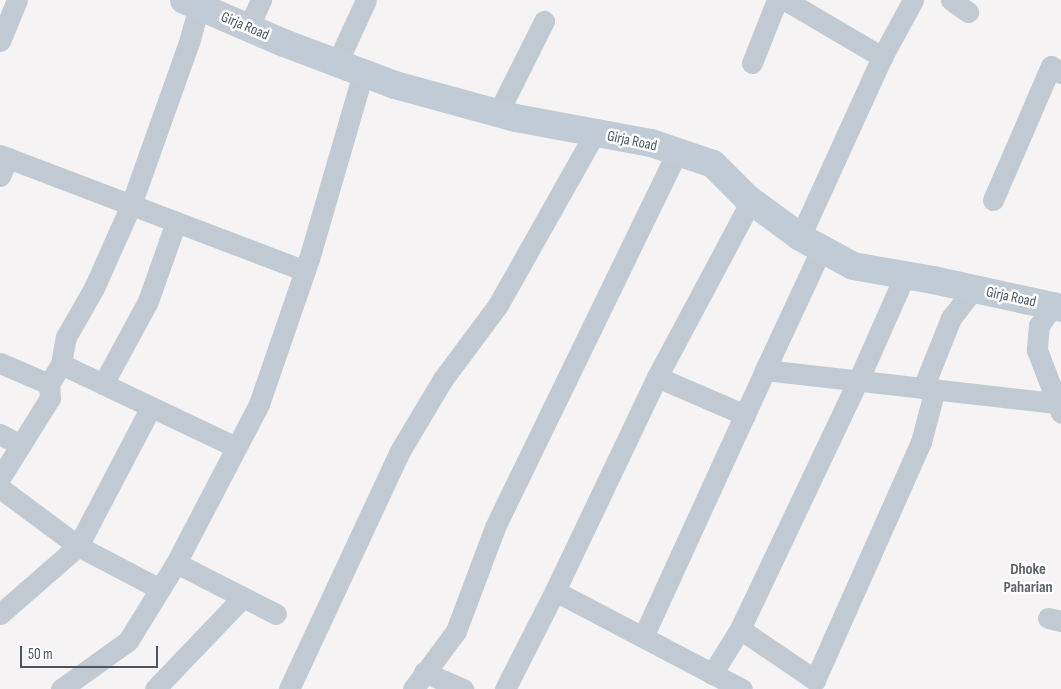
<!DOCTYPE html>
<html>
<head>
<meta charset="utf-8">
<style>
  body { margin:0 }
  #map { position:relative; width:1061px; height:689px; overflow:hidden; background:#f5f3f3; font-family:"Sofia Sans Condensed",sans-serif }
  div>[style] { position:absolute }
  [style*='--x'] { left:calc(var(--x)*1px); top:calc(var(--y)*1px); width:calc(var(--w)*1px); rotate:calc(var(--a)*1deg) }
  .street>* { height:21px; margin:-10.5px; padding:0 10.5px; transform-origin:10.5px; border-radius:10.5px; background:#c1cad2 }
  .secondary>* { height:28px; margin:-14px; padding:0 14px; transform-origin:14px; border-radius:14px; background:#c1cbd6 }
  span { translate:-50% -50%; white-space:nowrap; text-align:center; line-height:1.15; -webkit-text-stroke:5px #fff; paint-order:stroke }
  .street-label { font-size:15px; color:#4a5661 }
  .neighbourhood-label { font-size:16px; color:#5f6368; font-weight:700 }
  .scale { position:absolute; left:20px; top:646px; width:138px; height:22px; box-sizing:border-box; border:2px solid #4a5661; border-top:0; padding-left:6px; font-size:15px; line-height:18px; white-space:nowrap; color:#4a5661; -webkit-text-stroke:4px #fff; paint-order:stroke }
</style>
</head>
<body>
<div id="map">
  <div class="street">
    <div style="--x:785;--y:0;--w:113;--a:30.4"></div>
    <div style="--x:951;--y:0;--w:21;--a:35"></div>
    <div style="--x:248;--y:28;--w:31;--a:-65"></div>
    <div style="--x:0;--y:41;--w:44;--a:-67.5"></div>
    <div style="--x:337;--y:63;--w:69;--a:-65.3"></div>
    <div style="--x:752;--y:63;--w:68;--a:-68.4"></div>
    <div style="--x:498;--y:113;--w:103;--a:-63.4"></div>
    <div style="--x:0;--y:155;--w:326;--a:20.8"></div>
    <div style="--x:0;--y:176;--w:20;--a:-66"></div>
    <div style="--x:993;--y:200;--w:146;--a:-66.6"></div>
    <div style="--x:1051;--y:66;--w:12;--a:35"></div>
    <div style="--x:800;--y:237;--w:198;--a:-65.5"></div>
    <div style="--x:882;--y:57;--w:65;--a:-61.5"></div>
    <div style="--x:1053;--y:306;--w:24;--a:126"></div>
    <div style="--x:1039;--y:325;--w:25;--a:95"></div>
    <div style="--x:1037;--y:350;--w:67;--a:69.1"></div>
    <div style="--x:0;--y:363;--w:53;--a:23.2"></div>
    <div style="--x:61;--y:364;--w:27;--a:-80"></div>
    <div style="--x:66;--y:337;--w:56;--a:-60.3"></div>
    <div style="--x:94;--y:288;--w:91;--a:-66"></div>
    <div style="--x:131;--y:205;--w:176;--a:-70.4"></div>
    <div style="--x:190;--y:39;--w:34;--a:-75"></div>
    <div style="--x:765;--y:370;--w:132;--a:-65"></div>
    <div style="--x:657;--y:377;--w:237;--a:115.5"></div>
    <div style="--x:555;--y:591;--w:211;--a:27.7"></div>
    <div style="--x:103;--y:384;--w:94;--a:-61.5"></div>
    <div style="--x:148;--y:301;--w:84;--a:-70.5"></div>
    <div style="--x:923;--y:388;--w:75;--a:-68.2"></div>
    <div style="--x:951;--y:318;--w:37;--a:-52"></div>
    <div style="--x:745;--y:415;--w:96;--a:-156.6"></div>
    <div style="--x:657;--y:377;--w:189;--a:-61.9"></div>
    <div style="--x:746;--y:210;--w:13;--a:-90"></div>
    <div style="--x:0;--y:434;--w:23;--a:29"></div>
    <div style="--x:0;--y:478;--w:94;--a:-58"></div>
    <div style="--x:50;--y:398;--w:14;--a:-94"></div>
    <div style="--x:49;--y:384;--w:23;--a:-59"></div>
    <div style="--x:61;--y:364;--w:194;--a:25.4"></div>
    <div style="--x:0;--y:488;--w:97;--a:36.6"></div>
    <div style="--x:78;--y:546;--w:93;--a:27.7"></div>
    <div style="--x:176;--y:563;--w:112;--a:27"></div>
    <div style="--x:0;--y:614;--w:103;--a:-41.1"></div>
    <div style="--x:78;--y:546;--w:157;--a:-62.3"></div>
    <div style="--x:1048;--y:618;--w:13;--a:13"></div>
    <div style="--x:740;--y:629;--w:91;--a:34.2"></div>
    <div style="--x:815;--y:680;--w:261;--a:-66"></div>
    <div style="--x:921;--y:442;--w:55;--a:-75.2"></div>
    <div style="--x:643;--y:637;--w:294;--a:-65.4"></div>
    <div style="--x:765;--y:370;--w:293;--a:6.5"></div>
    <div style="--x:424;--y:672;--w:43;--a:23.6"></div>
    <div style="--x:712;--y:674;--w:53;--a:-58.1"></div>
    <div style="--x:740;--y:629;--w:275;--a:-64.6"></div>
    <div style="--x:858;--y:381;--w:116;--a:-66.1"></div>
    <div style="--x:61;--y:689;--w:82;--a:-35.6"></div>
    <div style="--x:128;--y:641;--w:92;--a:-58.4"></div>
    <div style="--x:176;--y:563;--w:179;--a:-62.4"></div>
    <div style="--x:259;--y:404;--w:153;--a:-71"></div>
    <div style="--x:309;--y:259;--w:194;--a:-73.8"></div>
    <div style="--x:155;--y:689;--w:127;--a:-46.3"></div>
    <div style="--x:289;--y:689;--w:263;--a:-65"></div>
    <div style="--x:400;--y:451;--w:84;--a:-59.2"></div>
    <div style="--x:443;--y:379;--w:92;--a:-53.4"></div>
    <div style="--x:498;--y:305;--w:197;--a:-60.6"></div>
    <div style="--x:413;--y:689;--w:72;--a:-53.4"></div>
    <div style="--x:456;--y:631;--w:111;--a:-69.4"></div>
    <div style="--x:495;--y:527;--w:417;--a:-64.1"></div>
    <div style="--x:505;--y:689;--w:110;--a:-63"></div>
  </div>
  <div class="secondary">
    <div style="--x:184;--y:0;--w:109;--a:23.3"></div>
    <div style="--x:284;--y:43;--w:119;--a:20.7"></div>
    <div style="--x:395;--y:85;--w:125;--a:15.3"></div>
    <div style="--x:516;--y:118;--w:137;--a:10.5"></div>
    <div style="--x:651;--y:143;--w:65;--a:18.7"></div>
    <div style="--x:713;--y:164;--w:47;--a:45"></div>
    <div style="--x:746;--y:197;--w:67;--a:36.5"></div>
    <div style="--x:800;--y:237;--w:60;--a:28.7"></div>
    <div style="--x:853;--y:266;--w:81;--a:9.9"></div>
    <div style="--x:933;--y:280;--w:131;--a:12.3"></div>
  </div>
  <div class="street-label">
    <span style="left:245px;top:26px;rotate:23deg">Girja Road</span>
    <span style="left:632px;top:141px;rotate:12deg">Girja Road</span>
    <span style="left:1011px;top:297px;rotate:12deg">Girja Road</span>
  </div>
  <div class="neighbourhood-label">
    <span style="left:1028px;top:579px">Dhoke<br>Paharian</span>
  </div>
  <div class="scale">50 m</div>
</div>
</body>
</html>
